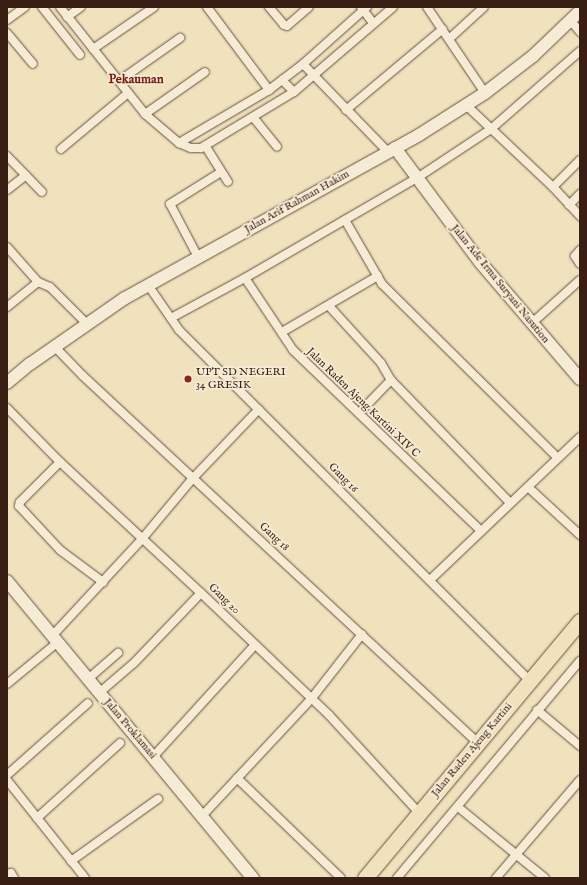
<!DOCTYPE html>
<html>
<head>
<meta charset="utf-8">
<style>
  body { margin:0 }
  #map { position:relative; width:587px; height:885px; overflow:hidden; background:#f1e2be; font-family:"IM FELL English",serif }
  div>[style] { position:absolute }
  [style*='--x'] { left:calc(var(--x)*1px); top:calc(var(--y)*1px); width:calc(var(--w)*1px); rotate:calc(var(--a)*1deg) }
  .roads { filter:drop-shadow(0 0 1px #67503e) drop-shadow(0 0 1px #67503e) }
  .street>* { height:8px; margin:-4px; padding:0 4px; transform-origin:4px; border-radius:4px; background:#f6ecd5 }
  .secondary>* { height:12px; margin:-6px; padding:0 6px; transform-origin:6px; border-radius:6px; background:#f6ecd5 }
  .highway>* { height:15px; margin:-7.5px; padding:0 7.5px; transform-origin:7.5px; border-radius:7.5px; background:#f1e2be }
  .dots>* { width:11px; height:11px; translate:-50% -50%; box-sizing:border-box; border:2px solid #f6ecd5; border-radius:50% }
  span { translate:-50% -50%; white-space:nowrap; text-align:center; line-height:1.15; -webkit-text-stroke:3.5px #f6ecd5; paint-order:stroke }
  .street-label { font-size:11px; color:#391f13 }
  .poi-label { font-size:11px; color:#391f13 }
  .left { translate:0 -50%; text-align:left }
  .quarter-label { font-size:13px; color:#7a1f14; font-weight:700 }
  .frame { position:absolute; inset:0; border:8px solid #391f13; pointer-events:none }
</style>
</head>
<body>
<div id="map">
  <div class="roads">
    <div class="street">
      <div style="--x:42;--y:7;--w:61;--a:51.6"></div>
      <div style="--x:60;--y:7;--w:137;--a:51.5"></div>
      <div style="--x:145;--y:114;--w:45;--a:40.5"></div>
      <div style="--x:179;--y:143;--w:13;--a:23"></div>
      <div style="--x:191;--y:148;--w:10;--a:0"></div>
      <div style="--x:201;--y:148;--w:109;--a:-31.1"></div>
      <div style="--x:294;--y:92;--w:130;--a:-40.6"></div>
      <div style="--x:207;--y:7;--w:104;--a:53.2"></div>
      <div style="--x:269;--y:7;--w:23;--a:50"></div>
      <div style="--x:284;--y:25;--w:3;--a:18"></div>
      <div style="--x:287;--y:26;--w:29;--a:-41"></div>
      <div style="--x:361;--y:7;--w:20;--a:53"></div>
      <div style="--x:427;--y:7;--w:104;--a:56"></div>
      <div style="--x:67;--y:17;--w:17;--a:-36"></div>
      <div style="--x:7;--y:20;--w:22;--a:-36"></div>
      <div style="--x:570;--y:20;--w:16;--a:50"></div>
      <div style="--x:7;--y:33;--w:40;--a:50"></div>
      <div style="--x:449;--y:39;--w:47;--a:-42.4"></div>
      <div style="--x:93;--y:49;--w:74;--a:-34.5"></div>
      <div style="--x:303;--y:64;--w:122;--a:46"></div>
      <div style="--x:282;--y:80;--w:17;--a:45"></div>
      <div style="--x:119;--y:81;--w:75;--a:-35.2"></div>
      <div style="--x:466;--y:105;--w:120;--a:43.3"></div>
      <div style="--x:553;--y:187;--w:40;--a:47"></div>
      <div style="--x:346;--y:110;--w:126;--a:-39.9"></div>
      <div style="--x:145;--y:114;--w:73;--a:-35"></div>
      <div style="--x:253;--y:117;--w:38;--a:51"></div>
      <div style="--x:179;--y:143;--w:104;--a:-30.5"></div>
      <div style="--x:269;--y:90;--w:43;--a:-37.4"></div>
      <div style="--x:303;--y:64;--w:86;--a:-41.7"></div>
      <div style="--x:206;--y:147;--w:41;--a:57.8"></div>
      <div style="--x:61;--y:149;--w:87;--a:-39.9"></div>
      <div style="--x:7;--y:156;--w:50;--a:45.8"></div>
      <div style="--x:553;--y:187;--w:38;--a:-45"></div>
      <div style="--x:7;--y:190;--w:24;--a:-38"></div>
      <div style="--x:569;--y:205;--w:16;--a:-45"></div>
      <div style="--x:345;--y:220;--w:74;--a:60"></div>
      <div style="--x:382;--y:284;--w:247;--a:44.7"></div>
      <div style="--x:7;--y:247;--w:47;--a:48.5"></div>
      <div style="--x:38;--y:282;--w:40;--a:141"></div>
      <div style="--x:580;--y:250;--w:8;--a:130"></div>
      <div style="--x:575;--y:256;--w:9;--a:58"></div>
      <div style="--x:198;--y:257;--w:60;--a:-117.8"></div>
      <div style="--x:170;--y:204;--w:60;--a:-32.1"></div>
      <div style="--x:245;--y:278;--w:87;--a:56.3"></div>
      <div style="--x:293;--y:350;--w:261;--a:43.9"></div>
      <div style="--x:38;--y:282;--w:13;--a:23"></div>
      <div style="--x:50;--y:287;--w:52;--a:45"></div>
      <div style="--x:148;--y:285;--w:55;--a:55.4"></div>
      <div style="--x:179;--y:330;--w:496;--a:45"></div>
      <div style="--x:329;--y:306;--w:77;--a:47.6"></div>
      <div style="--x:381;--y:363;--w:20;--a:60"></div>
      <div style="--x:391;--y:380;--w:46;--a:134.1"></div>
      <div style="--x:171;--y:318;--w:84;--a:-28.4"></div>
      <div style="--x:245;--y:278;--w:199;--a:-30.2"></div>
      <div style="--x:417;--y:178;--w:89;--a:-33.5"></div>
      <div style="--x:491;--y:129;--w:118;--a:-41.2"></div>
      <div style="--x:532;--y:323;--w:64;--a:-41.9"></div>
      <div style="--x:282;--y:332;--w:111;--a:-30.3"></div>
      <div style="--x:55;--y:347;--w:39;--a:46"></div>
      <div style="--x:82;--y:375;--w:541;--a:42.9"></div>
      <div style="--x:391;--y:380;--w:171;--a:45.9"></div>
      <div style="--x:7;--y:408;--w:76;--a:45.5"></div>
      <div style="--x:60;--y:462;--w:192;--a:42.9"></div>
      <div style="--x:201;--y:593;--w:177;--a:43.6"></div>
      <div style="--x:329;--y:715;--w:133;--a:47.4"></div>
      <div style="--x:60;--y:462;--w:57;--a:135"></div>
      <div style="--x:20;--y:502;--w:4;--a:104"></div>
      <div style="--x:19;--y:506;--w:60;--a:47"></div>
      <div style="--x:60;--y:550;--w:54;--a:36.7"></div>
      <div style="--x:528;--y:487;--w:71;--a:42.7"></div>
      <div style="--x:430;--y:580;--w:207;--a:-43.6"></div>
      <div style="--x:52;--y:636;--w:132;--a:-47.1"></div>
      <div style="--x:142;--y:539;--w:80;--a:-50.1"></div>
      <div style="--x:193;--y:478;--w:95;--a:-46.3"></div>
      <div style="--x:88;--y:679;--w:40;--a:-41"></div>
      <div style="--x:7;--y:684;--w:66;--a:-39.5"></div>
      <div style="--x:99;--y:693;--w:46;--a:-40.6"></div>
      <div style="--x:134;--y:663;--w:97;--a:-46.3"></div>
      <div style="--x:537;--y:710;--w:56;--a:39.9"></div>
      <div style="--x:153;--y:757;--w:151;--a:-47.7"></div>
      <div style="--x:7;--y:775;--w:108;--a:-41.6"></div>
      <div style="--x:237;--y:778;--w:144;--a:43.9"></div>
      <div style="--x:7;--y:780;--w:125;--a:51.5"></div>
      <div style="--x:458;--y:807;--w:112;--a:39.2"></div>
      <div style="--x:202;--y:816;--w:161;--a:-47"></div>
      <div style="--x:312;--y:698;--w:81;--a:-52"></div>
      <div style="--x:37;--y:818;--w:112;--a:-42.1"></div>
      <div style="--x:71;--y:861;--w:107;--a:-35.5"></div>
      <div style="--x:7;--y:874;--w:4;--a:-14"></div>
      <div style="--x:11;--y:873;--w:6;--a:59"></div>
      <div style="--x:397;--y:878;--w:284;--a:-49.9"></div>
      <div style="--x:496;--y:878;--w:129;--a:-49.4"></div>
    </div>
    <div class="secondary">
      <div style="--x:395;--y:148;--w:142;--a:53.3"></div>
      <div style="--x:480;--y:262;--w:154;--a:49.5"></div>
      <div style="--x:7;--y:383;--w:30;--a:-40"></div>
      <div style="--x:30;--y:364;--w:116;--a:-34.8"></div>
      <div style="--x:125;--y:298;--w:336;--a:-29"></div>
      <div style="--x:419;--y:135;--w:78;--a:-32.5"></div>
      <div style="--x:485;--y:93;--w:61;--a:-37.6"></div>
      <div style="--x:533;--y:56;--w:65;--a:-43.8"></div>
      <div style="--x:7;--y:581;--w:386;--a:50.4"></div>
    </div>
    <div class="highway">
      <div style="--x:365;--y:878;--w:335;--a:-50.1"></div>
    </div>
  </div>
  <div class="dots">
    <div style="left:188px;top:379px;background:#8f2418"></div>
  </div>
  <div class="street-label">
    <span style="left:297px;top:202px;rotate:-29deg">Jalan Arif Rahman Hakim</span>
    <span style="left:500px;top:284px;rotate:51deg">Jalan Ade Irma Suryani Nasution</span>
    <span style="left:363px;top:403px;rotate:44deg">Jalan Raden Ajeng Kartini XIV C</span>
    <span style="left:343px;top:478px;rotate:45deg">Gang 16</span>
    <span style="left:274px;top:537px;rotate:43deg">Gang 18</span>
    <span style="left:224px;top:599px;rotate:44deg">Gang 20</span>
    <span style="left:130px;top:729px;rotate:50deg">Jalan Proklamasi</span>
    <span style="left:472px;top:750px;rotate:-50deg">Jalan Raden Ajeng Kartini</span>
  </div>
  <div class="poi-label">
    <span class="left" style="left:196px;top:379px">UPT SD NEGERI<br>34 GRESIK</span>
  </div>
  <div class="quarter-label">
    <span style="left:136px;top:80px">Pekauman</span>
  </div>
  <div class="frame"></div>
</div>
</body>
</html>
